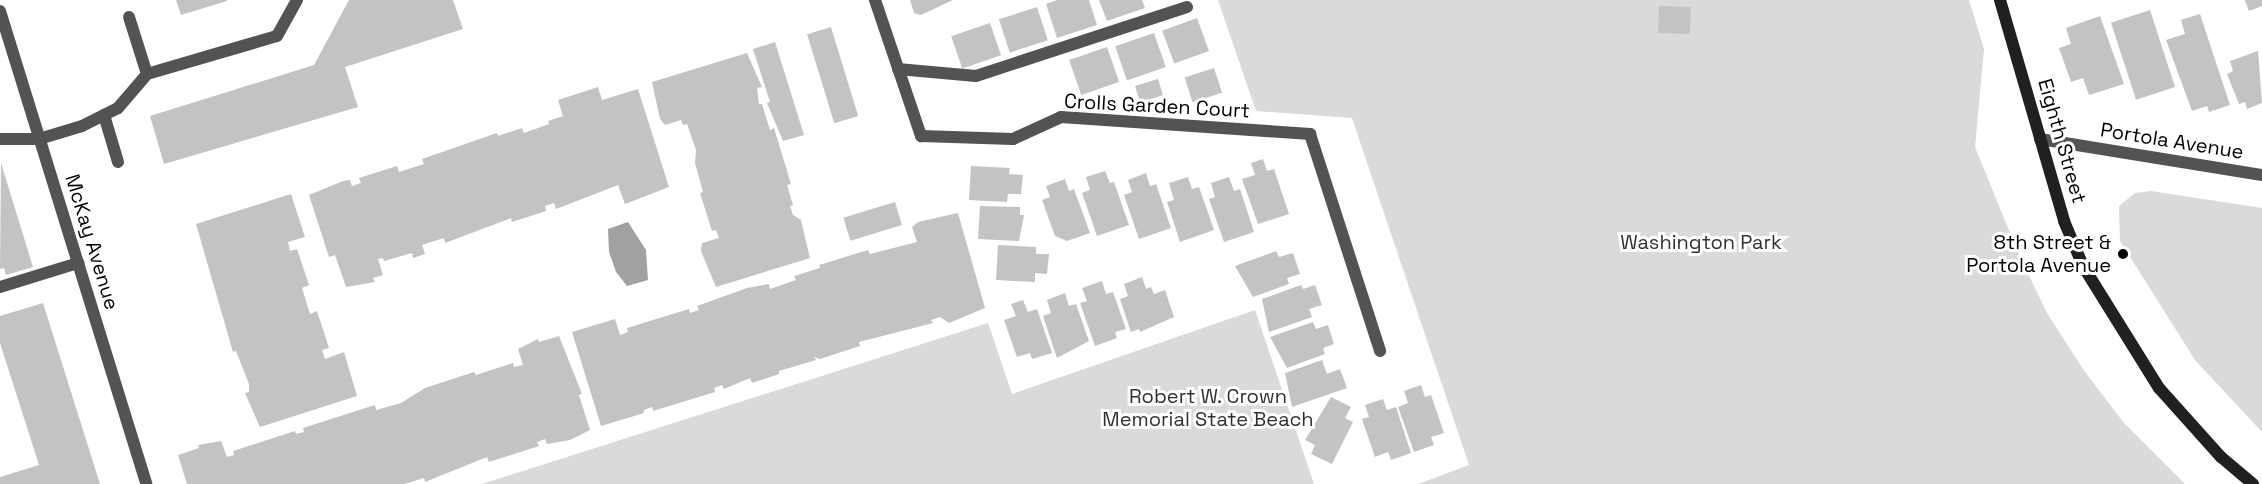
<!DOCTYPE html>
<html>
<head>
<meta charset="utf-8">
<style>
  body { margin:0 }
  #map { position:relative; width:2262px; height:484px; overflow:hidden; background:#fff; font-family:"Space Grotesk",sans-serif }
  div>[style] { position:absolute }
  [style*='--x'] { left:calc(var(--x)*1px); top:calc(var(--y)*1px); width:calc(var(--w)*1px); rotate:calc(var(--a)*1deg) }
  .green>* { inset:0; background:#dadada }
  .water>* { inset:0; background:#a1a1a1 }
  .building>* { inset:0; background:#c3c3c3; transform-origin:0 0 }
  .lane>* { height:12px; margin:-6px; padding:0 6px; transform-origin:6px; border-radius:6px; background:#535353 }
  .street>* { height:12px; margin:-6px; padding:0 6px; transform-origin:6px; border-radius:6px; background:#535353 }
  .secondary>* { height:12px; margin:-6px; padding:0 6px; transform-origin:6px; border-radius:6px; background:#202020 }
  .dots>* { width:16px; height:16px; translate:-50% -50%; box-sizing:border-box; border:3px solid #fff; border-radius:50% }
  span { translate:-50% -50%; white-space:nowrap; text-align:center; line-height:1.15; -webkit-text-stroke:6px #fff; paint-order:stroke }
  .street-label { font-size:20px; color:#000 }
  .park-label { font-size:20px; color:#313131 }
  .poi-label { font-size:20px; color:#000 }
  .right { translate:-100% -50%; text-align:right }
</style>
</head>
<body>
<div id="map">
  <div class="green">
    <div style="clip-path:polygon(1218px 0,1969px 0,1984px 49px,1975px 147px,2019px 255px,2047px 313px,2085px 372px,2124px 423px,2185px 484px,1418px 484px,1469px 465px,1352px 118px,1256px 111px)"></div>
    <div style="clip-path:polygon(2151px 191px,2262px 208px,2262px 432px,2195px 360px,2120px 241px,2119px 206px,2135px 193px)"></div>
    <div style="clip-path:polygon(1255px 310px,1314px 484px,482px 484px,988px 323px,1012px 394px)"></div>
  </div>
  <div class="water">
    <div style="clip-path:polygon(628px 222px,646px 250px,648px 280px,627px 286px,616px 272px,609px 252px,608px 229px)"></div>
  </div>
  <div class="building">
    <div style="clip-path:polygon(176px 0,227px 0,227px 1px,181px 15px)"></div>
    <div style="clip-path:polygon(349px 0,453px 0,463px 29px,345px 67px,358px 107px,164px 164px,150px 116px,314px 65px)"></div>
    <div style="clip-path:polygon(910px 0,953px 0,921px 15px,914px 13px)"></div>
    <div style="clip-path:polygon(1057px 0,1089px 0,1097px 25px,1057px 38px,1046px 4px)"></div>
    <div style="clip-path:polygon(1099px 0,1142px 0,1145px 8px,1107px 21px)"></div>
    <div style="clip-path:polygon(2245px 0,2262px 0,2262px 6px,2249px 11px)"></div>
    <div style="left:1659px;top:6px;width:32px;height:27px;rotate:2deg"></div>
    <div style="left:1037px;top:7px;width:35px;height:40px;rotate:72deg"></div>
    <div style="left:2150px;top:10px;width:81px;height:41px;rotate:72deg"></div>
    <div style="clip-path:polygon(2200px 14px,2230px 105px,2209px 112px,2207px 106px,2192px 111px,2166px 40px,2185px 34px,2181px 20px)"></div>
    <div style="clip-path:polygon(2100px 16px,2124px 84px,2089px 95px,2083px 78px,2071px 82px,2059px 48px,2071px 44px,2066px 28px)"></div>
    <div style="left:1197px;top:18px;width:35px;height:37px;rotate:70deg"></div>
    <div style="left:990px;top:23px;width:34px;height:41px;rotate:71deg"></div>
    <div style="left:831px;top:27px;width:93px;height:25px;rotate:73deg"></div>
    <div style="left:1154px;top:33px;width:36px;height:41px;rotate:71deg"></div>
    <div style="clip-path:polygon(775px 42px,804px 135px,783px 141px,767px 103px,770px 102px,753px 49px)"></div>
    <div style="left:1107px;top:47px;width:37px;height:40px;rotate:71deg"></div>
    <div style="clip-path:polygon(2258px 51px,2262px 103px,2247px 109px,2245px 102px,2239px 104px,2227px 74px,2233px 71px,2230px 61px)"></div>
    <div style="clip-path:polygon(747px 53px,762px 87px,757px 88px,759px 104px,762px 104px,770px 130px,774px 128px,791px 184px,787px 185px,793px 205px,790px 206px,793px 215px,801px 220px,810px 258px,716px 287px,701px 251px,702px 243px,719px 238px,716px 230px,712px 231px,700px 193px,703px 192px,695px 163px,696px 150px,687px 124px,683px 125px,681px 120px,665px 125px,660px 119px,652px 82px)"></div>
    <div style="left:1214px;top:68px;width:26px;height:31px;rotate:72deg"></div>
    <div style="left:1158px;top:79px;width:17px;height:24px;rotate:73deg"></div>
    <div style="clip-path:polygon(598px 87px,602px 100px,638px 89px,669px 187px,625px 204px,618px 185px,556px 209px,554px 203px,545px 206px,546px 211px,512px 222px,511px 218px,445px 243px,444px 238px,422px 245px,425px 254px,413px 258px,412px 253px,384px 261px,383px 258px,378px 259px,383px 275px,373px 278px,375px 282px,346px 287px,335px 255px,329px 257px,309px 195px,343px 181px,350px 180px,352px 186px,361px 183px,359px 178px,397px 166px,399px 172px,424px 164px,422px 159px,497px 133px,498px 136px,522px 128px,524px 133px,549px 124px,548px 121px,563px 116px,558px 100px)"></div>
    <div style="clip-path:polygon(1263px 159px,1267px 171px,1274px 169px,1289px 214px,1258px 224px,1242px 179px,1255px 175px,1251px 163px)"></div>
    <div style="clip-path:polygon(1px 163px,33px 267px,6px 275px,4px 268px,0 269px)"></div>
    <div style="clip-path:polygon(971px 166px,1010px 168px,1009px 174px,1023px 175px,1021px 194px,1008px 194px,1007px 202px,969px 200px)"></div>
    <div style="clip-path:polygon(1105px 171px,1110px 183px,1114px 182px,1129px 225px,1097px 236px,1082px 193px,1090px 190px,1086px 177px)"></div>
    <div style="clip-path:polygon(1146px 173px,1150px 186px,1156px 184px,1171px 228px,1139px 239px,1124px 195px,1132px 192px,1128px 180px)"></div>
    <div style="clip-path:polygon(1188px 177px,1192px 189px,1199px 187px,1214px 230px,1180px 242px,1167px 202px,1174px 200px,1169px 183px)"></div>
    <div style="clip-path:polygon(1229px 177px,1234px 191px,1240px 189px,1254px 232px,1224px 242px,1209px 199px,1215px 197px,1211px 183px)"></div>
    <div style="clip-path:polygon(1065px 179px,1069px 191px,1074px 189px,1090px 233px,1067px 241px,1055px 236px,1042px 200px,1050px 197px,1046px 186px)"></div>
    <div style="clip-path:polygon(291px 194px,305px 237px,288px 242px,290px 251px,297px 249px,309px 285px,302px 288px,310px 314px,317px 311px,329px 348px,322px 350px,325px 359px,344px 352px,357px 396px,260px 427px,245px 393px,249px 392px,249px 384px,236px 351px,233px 352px,196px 224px)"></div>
    <div style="left:895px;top:202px;width:24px;height:54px;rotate:73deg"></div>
    <div style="clip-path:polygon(980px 206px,1020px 207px,1020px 215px,1024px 215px,1019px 241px,978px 239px)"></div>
    <div style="clip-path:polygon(958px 213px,985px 308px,949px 323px,940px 317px,931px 320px,933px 323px,859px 342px,860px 346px,820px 359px,814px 357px,816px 360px,779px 371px,779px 374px,752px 383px,750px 378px,724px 389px,722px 385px,714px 388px,715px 392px,653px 411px,652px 407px,644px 410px,644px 413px,601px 426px,572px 332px,615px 319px,620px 335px,628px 332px,627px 328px,689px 309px,690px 313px,699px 310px,697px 306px,747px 288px,769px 284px,770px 289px,796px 280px,794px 276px,820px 268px,819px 265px,868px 250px,870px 254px,917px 242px,912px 227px,918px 222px)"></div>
    <div style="clip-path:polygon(998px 245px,1036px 247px,1036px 254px,1049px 254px,1047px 274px,1035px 273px,1035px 282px,996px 280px)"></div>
    <div style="clip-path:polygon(1276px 251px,1279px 257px,1293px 253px,1300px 274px,1287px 278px,1289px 284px,1253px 297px,1235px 266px)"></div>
    <div style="clip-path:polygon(1142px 277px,1146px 289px,1151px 287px,1154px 294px,1165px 290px,1174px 317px,1140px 332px,1139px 329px,1131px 332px,1120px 299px,1128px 296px,1124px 284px)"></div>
    <div style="clip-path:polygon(1102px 281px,1106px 294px,1113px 292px,1126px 329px,1115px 332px,1117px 338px,1095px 346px,1080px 303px,1087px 301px,1082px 288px)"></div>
    <div style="clip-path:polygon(1301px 285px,1303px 289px,1315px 285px,1322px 305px,1309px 309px,1312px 317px,1269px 332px,1262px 299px)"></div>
    <div style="clip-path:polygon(1065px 293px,1069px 306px,1076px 304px,1089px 341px,1057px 358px,1043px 316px,1051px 313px,1047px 300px)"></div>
    <div style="clip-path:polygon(1023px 300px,1028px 312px,1037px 309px,1052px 353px,1032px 359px,1030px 353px,1017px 357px,1004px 320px,1016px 316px,1011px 304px)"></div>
    <div style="clip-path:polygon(43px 303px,100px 484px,0 484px,0 477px,39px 465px,0 343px,0 316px)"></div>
    <div style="clip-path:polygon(1313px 322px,1316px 329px,1328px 325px,1334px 344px,1323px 348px,1325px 354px,1287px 368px,1270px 337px)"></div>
    <div style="clip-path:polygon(559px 336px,582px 394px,579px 395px,590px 430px,570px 440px,547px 444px,545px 439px,537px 442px,539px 446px,489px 462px,487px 457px,425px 482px,424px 478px,405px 484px,187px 484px,178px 455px,199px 448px,198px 445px,221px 441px,227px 457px,234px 455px,233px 451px,295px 431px,296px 434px,304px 432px,303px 428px,375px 405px,376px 410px,401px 403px,425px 388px,474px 372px,476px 375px,513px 363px,514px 367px,523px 365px,518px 349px,538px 339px,539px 342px)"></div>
    <div style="clip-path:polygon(1322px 360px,1327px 374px,1340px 369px,1347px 388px,1292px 407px,1285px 373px)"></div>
    <div style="clip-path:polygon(1421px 385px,1425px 397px,1431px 395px,1444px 433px,1431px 437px,1434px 445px,1414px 452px,1398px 407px,1408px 403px,1404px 391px)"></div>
    <div style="clip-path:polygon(1331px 397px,1351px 407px,1345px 418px,1353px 422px,1332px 464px,1311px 454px,1315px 445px,1305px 440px)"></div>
    <div style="clip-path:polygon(1383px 399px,1387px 410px,1396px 407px,1411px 453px,1391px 460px,1388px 452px,1375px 457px,1362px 419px,1369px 417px,1365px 405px)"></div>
  </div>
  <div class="lane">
    <div style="--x:129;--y:17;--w:60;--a:72.5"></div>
    <div style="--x:898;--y:69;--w:78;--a:5.1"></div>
    <div style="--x:976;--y:76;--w:222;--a:-18.1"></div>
    <div style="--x:104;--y:115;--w:49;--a:73.4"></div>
    <div style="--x:0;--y:139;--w:39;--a:0"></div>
    <div style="--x:39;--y:139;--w:45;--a:-16.8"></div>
    <div style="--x:82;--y:126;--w:40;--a:-26.6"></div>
    <div style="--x:118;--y:108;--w:45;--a:-49.5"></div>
    <div style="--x:147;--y:74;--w:135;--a:-16.3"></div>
    <div style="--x:277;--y:36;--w:41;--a:-60.9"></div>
    <div style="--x:0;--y:287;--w:82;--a:-17.1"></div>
  </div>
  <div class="street">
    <div style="--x:875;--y:0;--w:144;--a:71.3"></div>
    <div style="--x:921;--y:136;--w:92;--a:1.9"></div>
    <div style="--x:1013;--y:139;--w:53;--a:-24.6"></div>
    <div style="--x:1061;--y:117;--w:250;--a:3.9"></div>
    <div style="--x:1310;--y:134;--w:228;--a:72.1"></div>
    <div style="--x:0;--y:11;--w:495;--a:72.8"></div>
    <div style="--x:2040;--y:139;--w:225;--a:9.2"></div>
  </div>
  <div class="secondary">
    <div style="--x:2000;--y:0;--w:230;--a:73.8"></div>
    <div style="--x:2064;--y:221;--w:49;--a:67.1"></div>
    <div style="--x:2083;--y:266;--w:144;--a:58.1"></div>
    <div style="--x:2159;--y:388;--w:93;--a:48.1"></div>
    <div style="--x:2221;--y:457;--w:42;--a:40.2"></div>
  </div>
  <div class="dots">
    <div style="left:2123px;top:254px;background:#000"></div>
  </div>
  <div class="street-label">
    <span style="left:1157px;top:106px;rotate:3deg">Crolls Garden Court</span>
    <span style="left:2062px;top:141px;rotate:74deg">Eighth Street</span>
    <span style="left:2172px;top:141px;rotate:9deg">Portola Avenue</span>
    <span style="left:92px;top:242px;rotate:73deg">McKay Avenue</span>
  </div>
  <div class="park-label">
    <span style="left:1701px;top:242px">Washington Park</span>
    <span style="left:1208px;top:408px">Robert W. Crown<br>Memorial State Beach</span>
  </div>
  <div class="poi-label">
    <span class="right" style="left:2111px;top:254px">8th Street &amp;<br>Portola Avenue</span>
  </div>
</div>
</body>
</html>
